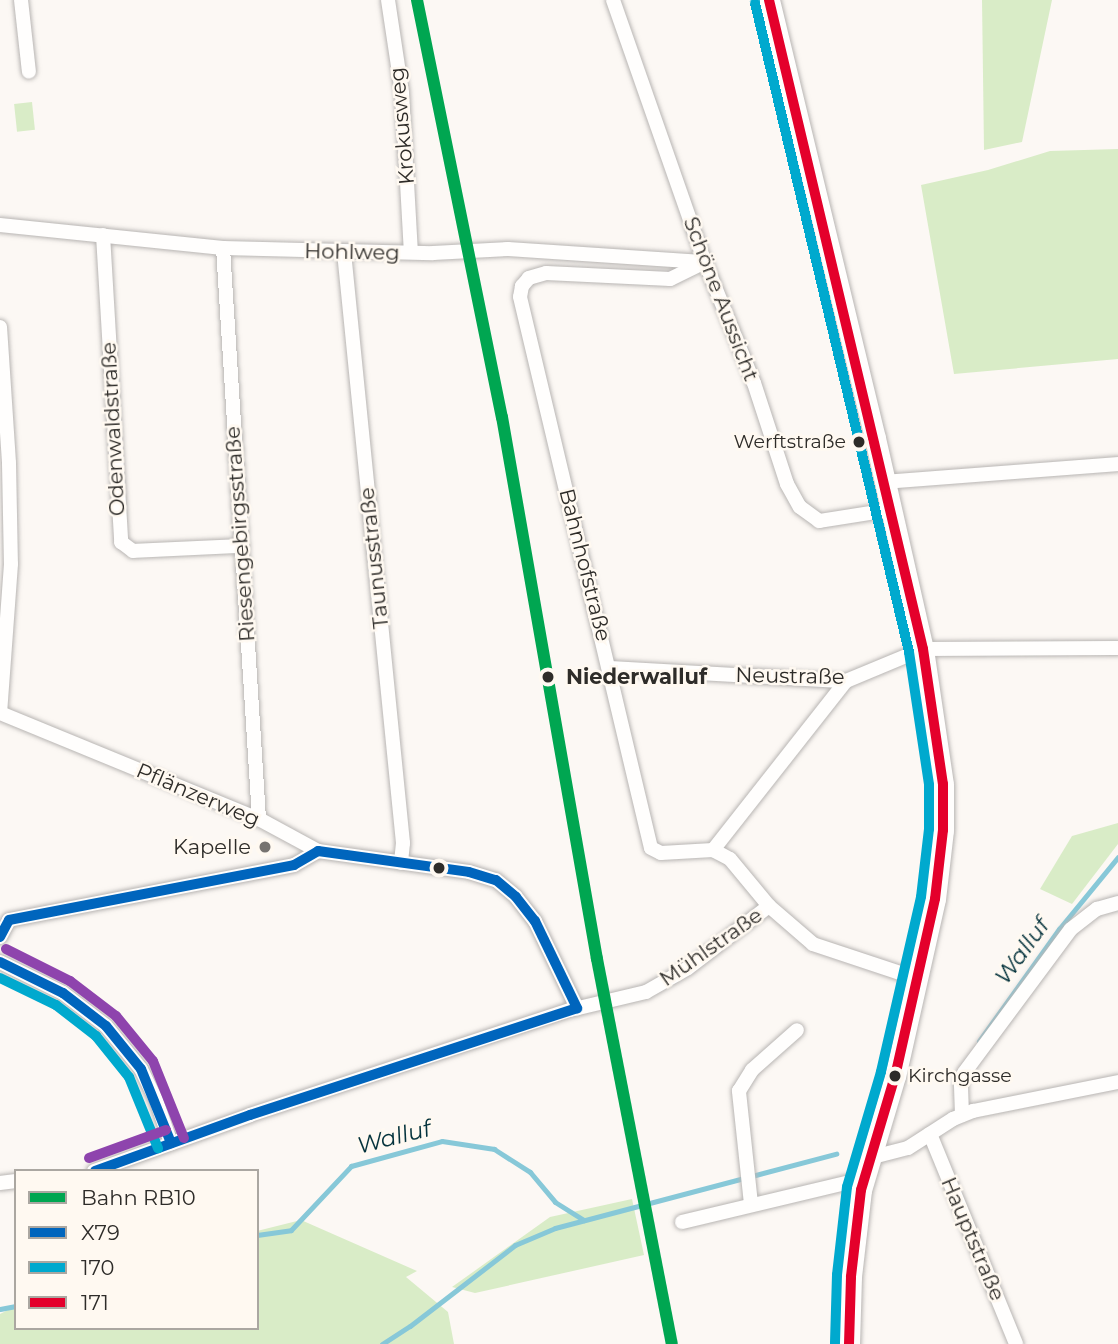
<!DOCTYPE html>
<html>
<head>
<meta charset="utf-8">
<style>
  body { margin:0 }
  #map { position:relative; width:1118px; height:1344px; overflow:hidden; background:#fcf8f4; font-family:Montserrat,sans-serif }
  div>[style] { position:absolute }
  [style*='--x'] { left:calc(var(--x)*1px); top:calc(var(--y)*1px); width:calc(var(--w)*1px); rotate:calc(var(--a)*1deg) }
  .green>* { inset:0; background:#d9ecc7; transform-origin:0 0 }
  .stream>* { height:5px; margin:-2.5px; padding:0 2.5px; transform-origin:2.5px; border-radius:2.5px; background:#87c8d8 }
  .roads { filter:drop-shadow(0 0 2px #b8b5b3) drop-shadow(0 0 2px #b8b5b3) }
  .street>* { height:14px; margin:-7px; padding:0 7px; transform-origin:7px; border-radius:7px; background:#fffefd }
  .secondary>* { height:21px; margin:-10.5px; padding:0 10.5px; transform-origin:10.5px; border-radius:10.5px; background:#fffefd }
  .bus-1>* { height:10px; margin:-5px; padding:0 5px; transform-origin:5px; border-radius:5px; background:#0065bd }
  .bus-2>* { height:10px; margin:-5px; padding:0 5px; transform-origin:5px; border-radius:5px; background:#00a9ce }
  .bus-3>* { height:10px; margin:-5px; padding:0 5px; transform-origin:5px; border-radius:5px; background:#e4002b }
  .bus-4>* { height:10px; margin:-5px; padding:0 5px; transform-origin:5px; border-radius:5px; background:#8e44ad }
  .rail-1>* { height:12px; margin:-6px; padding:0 6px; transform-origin:6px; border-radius:6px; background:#00a651 }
  .dots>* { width:19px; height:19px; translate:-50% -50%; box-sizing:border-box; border:4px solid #fff9f1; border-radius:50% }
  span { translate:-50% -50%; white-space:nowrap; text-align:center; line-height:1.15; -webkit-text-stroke:5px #fff9f1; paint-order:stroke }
  .bus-label { font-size:19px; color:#2e2c29 }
  .right { translate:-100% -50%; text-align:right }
  .left { translate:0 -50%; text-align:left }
  .street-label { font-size:21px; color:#2e2c29 }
  .stop-label { font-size:21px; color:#2e2c29; font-weight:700 }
  .poi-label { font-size:21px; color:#2e2c29 }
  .water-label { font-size:23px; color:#05333d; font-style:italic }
  .legend { position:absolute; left:14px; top:1169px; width:245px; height:161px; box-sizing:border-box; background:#fff9f1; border:2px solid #aba7a1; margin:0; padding:9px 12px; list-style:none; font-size:21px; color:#2e2c29 }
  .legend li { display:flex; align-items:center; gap:14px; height:35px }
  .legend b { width:35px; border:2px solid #aba7a1 }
</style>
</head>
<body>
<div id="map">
  <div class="green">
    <div style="clip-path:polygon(982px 0,1052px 0,1022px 142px,984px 150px)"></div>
    <div style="left:32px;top:102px;width:28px;height:18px;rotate:84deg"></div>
    <div style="clip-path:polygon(1118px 149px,1118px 359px,954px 374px,921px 185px,988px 170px,1050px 151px)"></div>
    <div style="clip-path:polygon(1118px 823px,1118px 844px,1072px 904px,1040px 889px,1072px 836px)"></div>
    <div style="clip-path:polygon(632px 1199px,644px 1255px,475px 1293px,452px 1287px,550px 1217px)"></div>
    <div style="clip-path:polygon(301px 1220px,417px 1271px,406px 1277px,448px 1312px,454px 1344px,0 1344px,0 1314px,16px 1306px,16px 1328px,257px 1328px,257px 1231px)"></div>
  </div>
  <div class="stream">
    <div style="--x:979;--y:1041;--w:138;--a:-54.5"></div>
    <div style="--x:1059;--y:929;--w:93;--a:-50.7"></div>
    <div style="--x:257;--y:1235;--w:34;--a:-8"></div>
    <div style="--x:291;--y:1230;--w:88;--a:-46.8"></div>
    <div style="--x:351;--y:1166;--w:94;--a:-15.4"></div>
    <div style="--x:442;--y:1141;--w:53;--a:8.7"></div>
    <div style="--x:494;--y:1149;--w:43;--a:32.6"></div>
    <div style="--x:530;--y:1172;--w:39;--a:50"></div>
    <div style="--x:555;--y:1202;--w:34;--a:32"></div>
    <div style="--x:0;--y:1309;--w:16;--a:-11"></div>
    <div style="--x:382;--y:1344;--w:33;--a:-33"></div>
    <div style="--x:410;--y:1326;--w:133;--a:-37.6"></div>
    <div style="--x:515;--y:1245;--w:43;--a:-23"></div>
    <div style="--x:555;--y:1228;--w:291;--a:-14.8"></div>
  </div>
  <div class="roads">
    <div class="street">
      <div style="--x:21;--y:0;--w:72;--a:83.7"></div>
      <div style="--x:388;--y:0;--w:94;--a:81.4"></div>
      <div style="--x:402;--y:93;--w:159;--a:86.8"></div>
      <div style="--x:613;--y:0;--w:278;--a:70.7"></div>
      <div style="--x:705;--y:262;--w:131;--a:68"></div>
      <div style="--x:754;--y:383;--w:106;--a:71.9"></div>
      <div style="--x:787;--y:484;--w:26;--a:61"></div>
      <div style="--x:800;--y:507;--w:24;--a:36"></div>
      <div style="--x:819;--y:521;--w:71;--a:-8.9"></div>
      <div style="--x:0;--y:225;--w:224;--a:5.9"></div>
      <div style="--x:223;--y:248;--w:210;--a:1.4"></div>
      <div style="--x:433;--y:253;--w:75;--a:-3.1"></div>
      <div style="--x:508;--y:249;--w:195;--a:3.8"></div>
      <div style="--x:103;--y:235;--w:308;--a:86.6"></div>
      <div style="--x:121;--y:542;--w:15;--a:37"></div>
      <div style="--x:133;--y:551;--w:107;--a:-2.7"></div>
      <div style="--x:223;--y:248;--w:572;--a:86.39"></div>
      <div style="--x:344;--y:252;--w:594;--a:84.3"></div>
      <div style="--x:403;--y:843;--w:20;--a:96"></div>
      <div style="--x:705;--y:262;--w:39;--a:154"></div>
      <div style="--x:670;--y:279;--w:124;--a:-177.2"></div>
      <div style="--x:546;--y:273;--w:18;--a:164"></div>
      <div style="--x:529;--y:278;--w:11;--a:131"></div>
      <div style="--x:522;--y:286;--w:11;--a:100"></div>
      <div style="--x:520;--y:297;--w:566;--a:76.63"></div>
      <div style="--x:651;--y:848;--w:11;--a:27"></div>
      <div style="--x:661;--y:853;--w:52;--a:-3.3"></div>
      <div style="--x:713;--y:850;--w:19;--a:28"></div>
      <div style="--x:730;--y:859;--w:61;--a:50.3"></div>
      <div style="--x:769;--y:906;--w:58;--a:40.8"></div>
      <div style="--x:813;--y:944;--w:111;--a:18.4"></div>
      <div style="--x:0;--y:327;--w:136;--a:86.2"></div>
      <div style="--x:9;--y:463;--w:101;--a:88.9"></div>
      <div style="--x:11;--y:564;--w:149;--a:94.2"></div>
      <div style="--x:884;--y:482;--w:235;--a:-4.4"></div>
      <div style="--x:610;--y:668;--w:236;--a:3.2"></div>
      <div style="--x:846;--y:681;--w:83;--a:-22.6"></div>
      <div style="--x:923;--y:649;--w:195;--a:-0.3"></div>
      <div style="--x:0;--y:713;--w:280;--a:22.3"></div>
      <div style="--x:259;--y:819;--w:67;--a:28.5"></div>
      <div style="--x:318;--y:851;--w:152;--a:7.9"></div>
      <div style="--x:469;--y:872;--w:28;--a:17"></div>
      <div style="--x:496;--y:880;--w:26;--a:40"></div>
      <div style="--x:516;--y:897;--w:31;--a:52"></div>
      <div style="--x:535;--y:921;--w:97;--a:64.2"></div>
      <div style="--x:713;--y:850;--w:215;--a:-51.8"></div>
      <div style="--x:0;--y:937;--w:19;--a:-62"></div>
      <div style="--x:9;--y:920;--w:290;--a:-10.9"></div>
      <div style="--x:294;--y:865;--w:28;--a:-30"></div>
      <div style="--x:0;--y:962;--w:70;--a:26.2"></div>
      <div style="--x:63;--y:993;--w:54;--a:37.5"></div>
      <div style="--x:106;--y:1026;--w:55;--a:50.9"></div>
      <div style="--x:141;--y:1069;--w:34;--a:64"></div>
      <div style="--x:156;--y:1100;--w:46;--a:70.8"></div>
      <div style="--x:962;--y:1115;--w:32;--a:-92"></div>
      <div style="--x:961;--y:1083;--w:10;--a:-73"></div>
      <div style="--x:964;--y:1073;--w:179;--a:-53.4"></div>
      <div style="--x:1071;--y:929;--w:33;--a:-38"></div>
      <div style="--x:1097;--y:909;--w:22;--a:-16"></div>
      <div style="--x:930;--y:1134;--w:227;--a:67.7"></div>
      <div style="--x:869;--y:1158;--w:40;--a:-14.4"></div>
      <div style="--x:908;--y:1148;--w:54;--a:-32.8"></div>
      <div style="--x:953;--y:1119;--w:22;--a:-22"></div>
      <div style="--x:973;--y:1111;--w:148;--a:-11.3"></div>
      <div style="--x:94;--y:1171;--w:166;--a:-19.7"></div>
      <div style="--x:250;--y:1115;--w:337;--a:-18.2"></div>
      <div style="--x:570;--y:1010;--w:78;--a:-13.3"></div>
      <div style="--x:646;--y:992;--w:48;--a:-29.7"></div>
      <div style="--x:688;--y:968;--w:102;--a:-37.4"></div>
      <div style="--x:0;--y:1183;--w:16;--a:-7"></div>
      <div style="--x:751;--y:1204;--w:114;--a:-96.1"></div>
      <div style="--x:739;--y:1091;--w:25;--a:-58"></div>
      <div style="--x:752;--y:1070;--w:60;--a:-41.6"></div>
      <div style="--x:682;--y:1222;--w:186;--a:-13.4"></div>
    </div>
    <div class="secondary">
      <div style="--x:769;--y:0;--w:451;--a:76.4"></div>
      <div style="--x:875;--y:438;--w:216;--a:77.2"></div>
      <div style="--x:923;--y:649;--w:136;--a:81.6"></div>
      <div style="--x:943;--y:784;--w:46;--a:90"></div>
      <div style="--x:943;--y:830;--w:69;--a:96.6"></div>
      <div style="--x:935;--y:899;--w:181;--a:102.7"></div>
      <div style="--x:895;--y:1076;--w:119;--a:106.6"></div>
      <div style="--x:861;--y:1190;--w:88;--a:96.6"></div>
      <div style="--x:851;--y:1277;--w:67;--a:91.7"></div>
    </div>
  </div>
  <div class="bus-1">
    <div style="--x:318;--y:851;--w:152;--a:7.9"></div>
    <div style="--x:469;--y:872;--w:28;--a:17"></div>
    <div style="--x:496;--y:880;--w:26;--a:40"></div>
    <div style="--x:516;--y:897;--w:31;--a:52"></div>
    <div style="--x:535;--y:921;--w:97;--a:64.2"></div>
    <div style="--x:0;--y:937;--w:19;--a:-62"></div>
    <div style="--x:9;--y:920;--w:290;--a:-10.9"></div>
    <div style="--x:294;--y:865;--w:28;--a:-30"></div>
    <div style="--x:0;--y:962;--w:70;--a:26.2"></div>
    <div style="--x:63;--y:993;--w:54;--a:37.5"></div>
    <div style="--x:106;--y:1026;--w:55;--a:50.9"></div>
    <div style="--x:141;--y:1069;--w:80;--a:67.9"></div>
    <div style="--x:95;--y:1171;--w:165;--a:-19.9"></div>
    <div style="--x:250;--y:1115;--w:344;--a:-18.1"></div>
  </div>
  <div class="bus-2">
    <div style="--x:755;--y:3;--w:667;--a:76.65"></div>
    <div style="--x:909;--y:652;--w:134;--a:81.4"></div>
    <div style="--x:929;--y:785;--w:44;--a:90"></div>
    <div style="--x:929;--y:829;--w:68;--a:96.7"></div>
    <div style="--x:921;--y:897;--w:180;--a:102.9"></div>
    <div style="--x:881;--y:1072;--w:120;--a:106.5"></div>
    <div style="--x:847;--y:1187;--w:89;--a:96.5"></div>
    <div style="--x:837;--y:1275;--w:69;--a:91.7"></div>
    <div style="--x:0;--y:978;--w:62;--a:25.7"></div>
    <div style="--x:56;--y:1005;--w:51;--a:37.8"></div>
    <div style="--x:96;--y:1036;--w:53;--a:51.2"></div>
    <div style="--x:129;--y:1077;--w:77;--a:67.8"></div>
  </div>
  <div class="bus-3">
    <div style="--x:769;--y:0;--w:667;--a:76.65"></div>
    <div style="--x:923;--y:649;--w:136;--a:81.6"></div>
    <div style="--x:943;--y:784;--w:46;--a:90"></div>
    <div style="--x:943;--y:830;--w:69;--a:96.6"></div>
    <div style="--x:935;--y:899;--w:181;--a:102.7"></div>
    <div style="--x:895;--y:1076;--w:119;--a:106.6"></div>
    <div style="--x:861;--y:1190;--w:88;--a:96.6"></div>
    <div style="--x:851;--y:1277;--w:67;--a:91.7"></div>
  </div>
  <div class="bus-4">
    <div style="--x:6;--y:949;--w:72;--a:26.6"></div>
    <div style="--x:70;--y:981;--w:58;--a:37.3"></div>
    <div style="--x:116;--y:1016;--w:58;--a:50.6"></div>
    <div style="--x:153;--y:1061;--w:83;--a:68.1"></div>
    <div style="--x:89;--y:1158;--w:82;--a:-20"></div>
  </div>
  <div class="rail-1">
    <div style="--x:417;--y:0;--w:426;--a:78.5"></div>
    <div style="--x:502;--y:417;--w:550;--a:80.06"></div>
    <div style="--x:597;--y:959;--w:392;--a:79"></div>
  </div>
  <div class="dots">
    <div style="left:859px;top:442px;background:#2e2c29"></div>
    <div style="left:548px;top:677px;background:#2e2c29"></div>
    <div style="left:265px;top:847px;background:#767370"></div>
    <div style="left:439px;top:868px;background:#2e2c29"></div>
    <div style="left:895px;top:1076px;background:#2e2c29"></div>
  </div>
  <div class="bus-label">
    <span class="right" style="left:846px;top:442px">Werftstraße</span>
    <span class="left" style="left:908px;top:1076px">Kirchgasse</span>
  </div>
  <div class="street-label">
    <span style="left:402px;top:126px;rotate:-95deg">Krokusweg</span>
    <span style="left:352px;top:252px;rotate:1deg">Hohlweg</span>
    <span style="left:721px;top:299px;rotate:69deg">Schöne Aussicht</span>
    <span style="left:113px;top:429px;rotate:-93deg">Odenwaldstraße</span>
    <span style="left:240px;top:534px;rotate:-94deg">Riesengebirgsstraße</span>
    <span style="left:374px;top:558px;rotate:-96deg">Taunusstraße</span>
    <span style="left:585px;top:565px;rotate:76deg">Bahnhofstraße</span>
    <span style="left:790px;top:676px;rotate:1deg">Neustraße</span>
    <span style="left:198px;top:795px;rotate:23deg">Pflänzerweg</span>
    <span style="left:711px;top:947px;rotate:-35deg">Mühlstraße</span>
    <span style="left:973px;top:1239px;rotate:67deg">Hauptstraße</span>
  </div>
  <div class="stop-label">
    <span class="left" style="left:566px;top:677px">Niederwalluf</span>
  </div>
  <div class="poi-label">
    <span class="right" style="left:251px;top:847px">Kapelle</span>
  </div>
  <div class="water-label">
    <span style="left:1022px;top:951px;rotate:-54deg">Walluf</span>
    <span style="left:394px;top:1137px;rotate:-14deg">Walluf</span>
  </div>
  <ul class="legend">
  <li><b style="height:9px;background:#00a651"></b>Bahn RB10</li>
  <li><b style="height:9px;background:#0065bd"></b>X79</li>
  <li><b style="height:9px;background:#00a9ce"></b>170</li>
  <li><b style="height:9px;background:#e4002b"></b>171</li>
  </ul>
</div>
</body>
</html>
